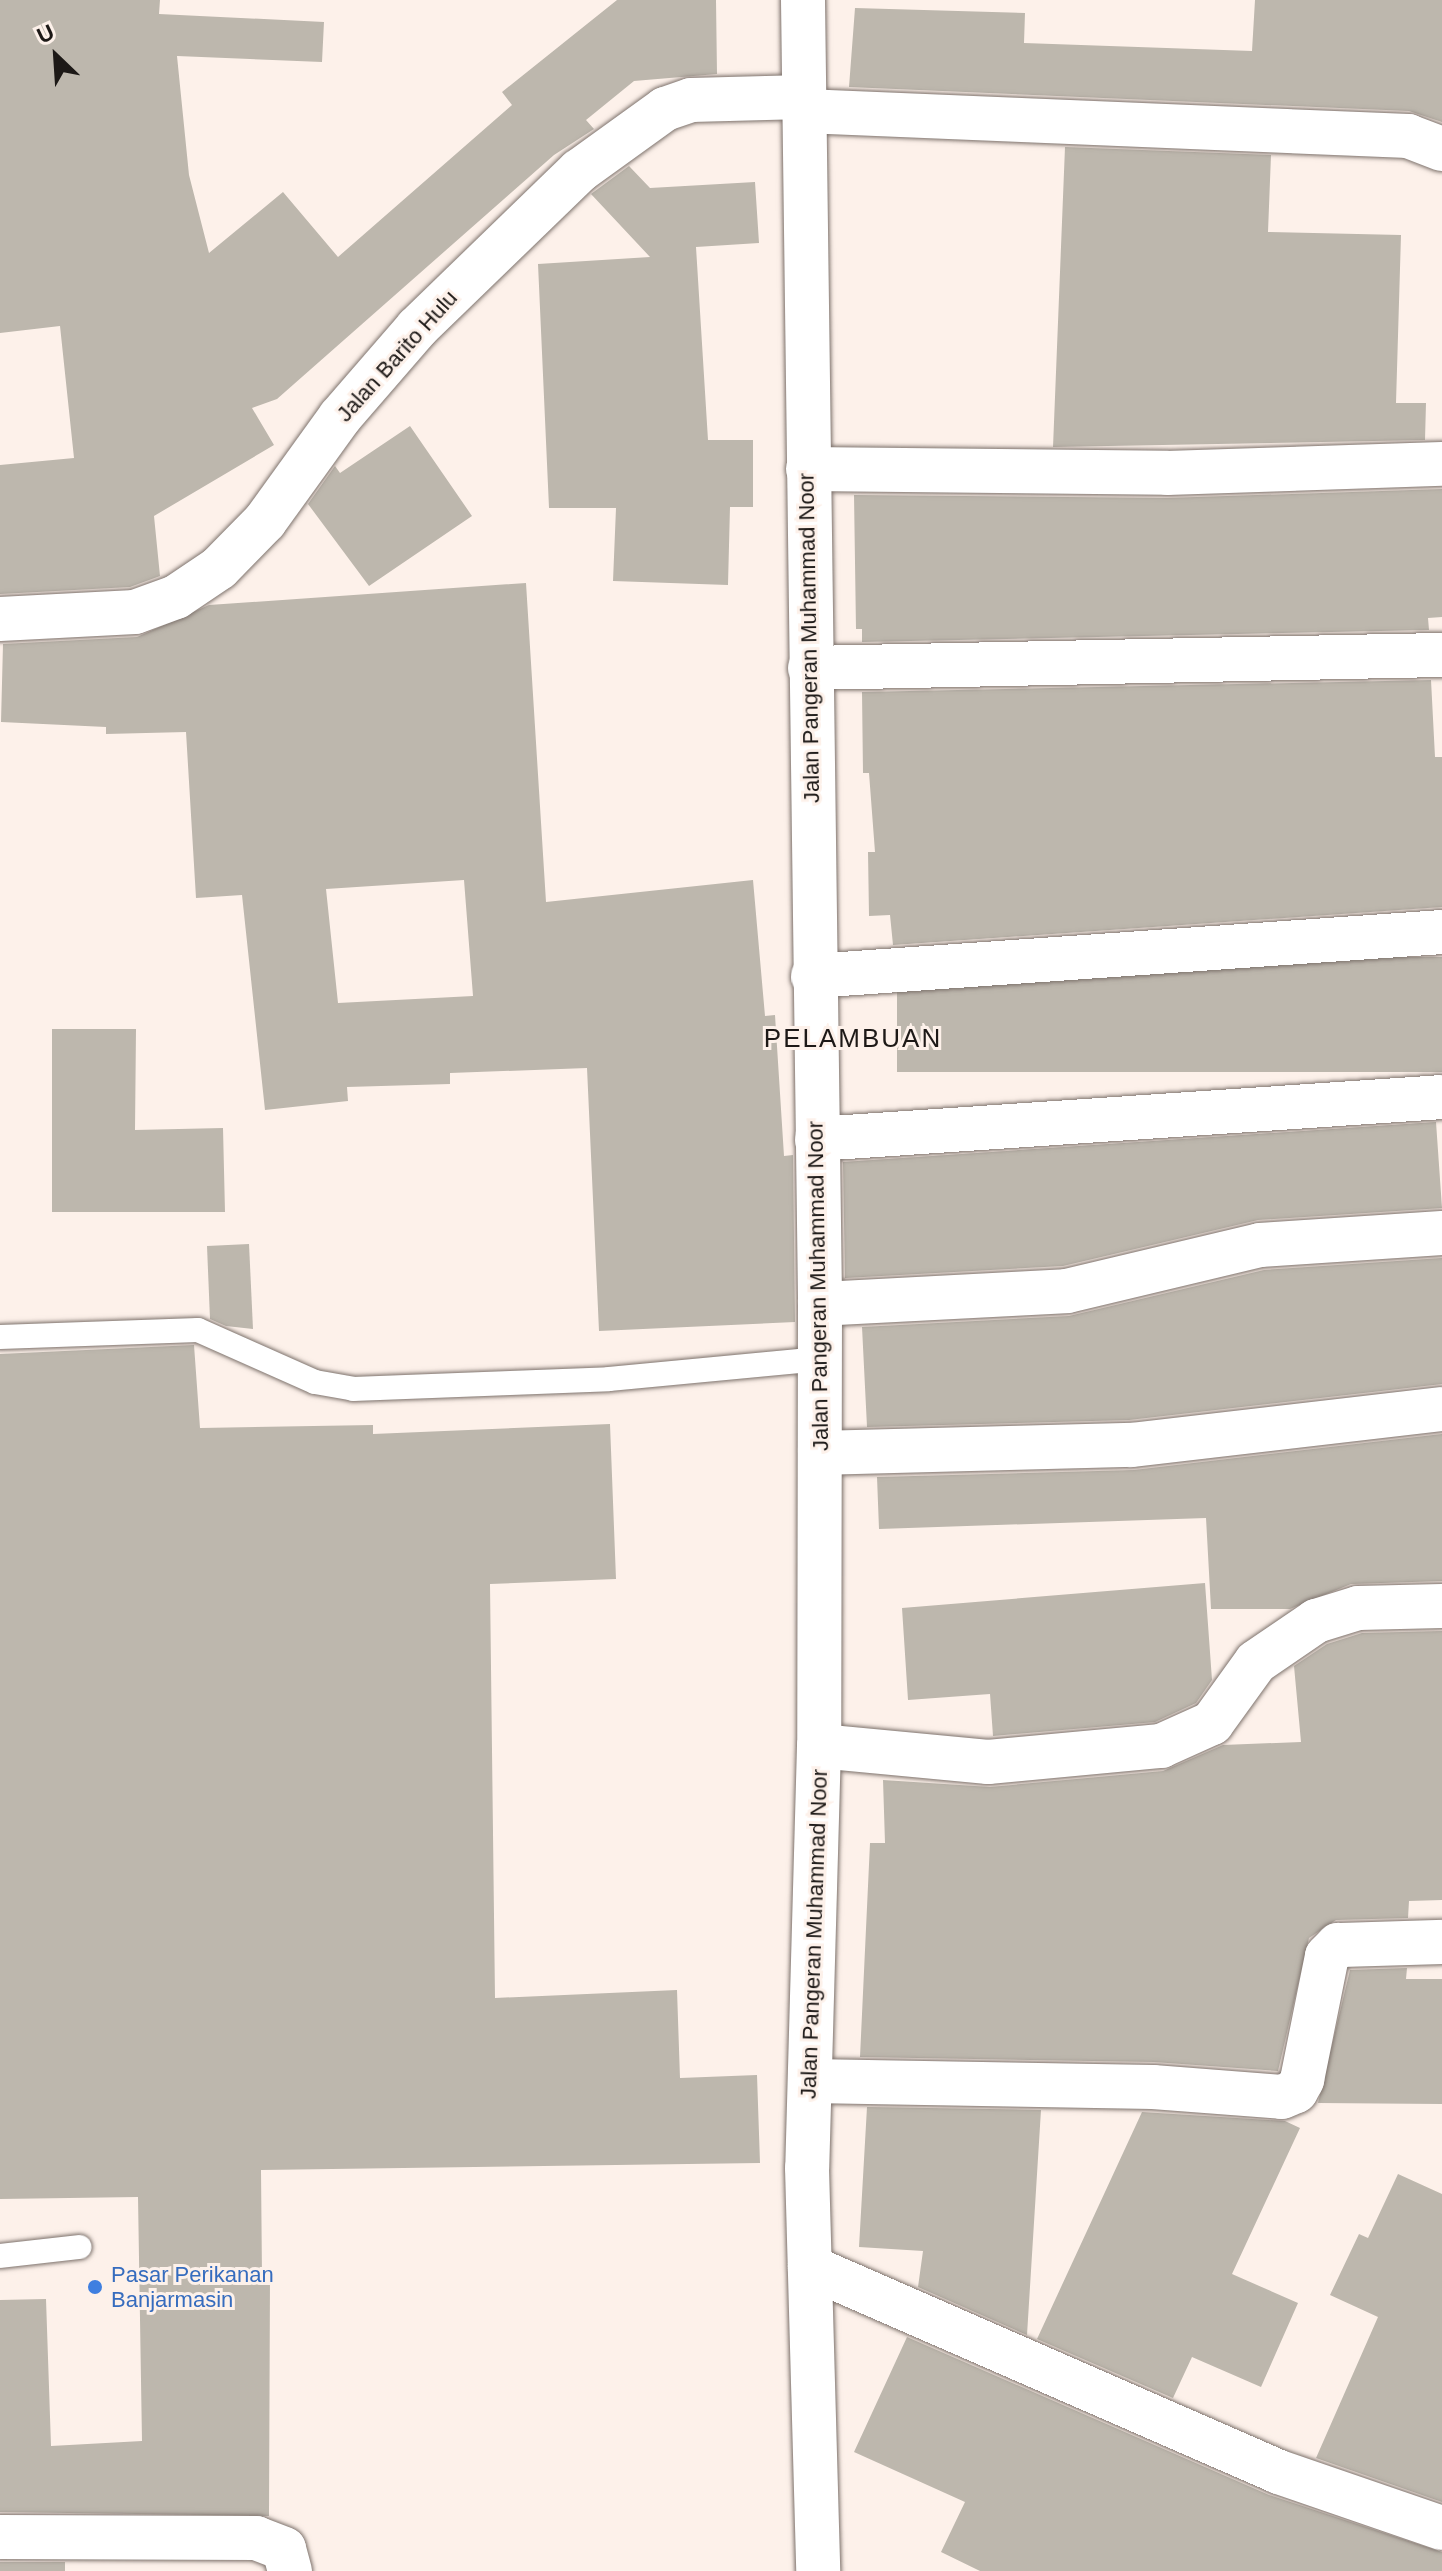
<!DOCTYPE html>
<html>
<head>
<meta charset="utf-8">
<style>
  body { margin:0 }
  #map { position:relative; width:1442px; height:2571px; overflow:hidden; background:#fdf1ea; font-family:Arial,sans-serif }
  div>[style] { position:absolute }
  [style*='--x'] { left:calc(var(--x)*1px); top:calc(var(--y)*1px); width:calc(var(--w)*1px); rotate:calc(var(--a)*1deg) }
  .building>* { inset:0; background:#bdb7ad; transform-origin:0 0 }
  .roads { filter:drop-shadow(0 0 2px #7d726c) drop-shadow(0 0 2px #7d726c) }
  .service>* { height:24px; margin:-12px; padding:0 12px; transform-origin:12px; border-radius:12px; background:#fff }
  .minor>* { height:44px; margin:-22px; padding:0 22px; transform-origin:22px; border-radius:22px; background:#fff }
  .tertiary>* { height:44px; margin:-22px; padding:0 22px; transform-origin:22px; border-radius:22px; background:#fff }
  .secondary>* { height:44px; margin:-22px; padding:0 22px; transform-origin:22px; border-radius:22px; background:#fff }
  .dots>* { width:22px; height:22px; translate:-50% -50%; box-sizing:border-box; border:4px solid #fdf1ea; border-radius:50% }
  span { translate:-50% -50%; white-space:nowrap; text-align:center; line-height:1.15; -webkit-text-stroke:6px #fdf1ea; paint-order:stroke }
  .street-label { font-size:22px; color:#1d1917 }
  .shop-label { font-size:22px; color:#366cbe }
  .left { translate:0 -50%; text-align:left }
  .quarter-label { font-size:26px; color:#1d1917; letter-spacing:2px }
  .north { position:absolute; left:16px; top:16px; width:80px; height:80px; -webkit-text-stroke:6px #fdf1ea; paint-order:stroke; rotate:335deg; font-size:22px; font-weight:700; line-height:32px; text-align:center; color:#1d1917 }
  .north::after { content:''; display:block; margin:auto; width:28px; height:36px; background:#1d1917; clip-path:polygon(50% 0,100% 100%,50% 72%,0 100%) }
</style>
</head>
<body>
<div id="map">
  <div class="building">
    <div style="clip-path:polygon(0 0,160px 0,159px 14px,324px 22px,322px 62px,177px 56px,189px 175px,209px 253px,283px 192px,338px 257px,512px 105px,502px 92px,617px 0,716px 0,717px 74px,634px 81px,586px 120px,594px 129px,554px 155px,277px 399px,252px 408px,274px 445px,154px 516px,160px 576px,130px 587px,0 594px,0 465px,74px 458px,60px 326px,0 333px)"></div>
    <div style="clip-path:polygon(1255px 0,1442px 0,1442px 122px,1409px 111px,849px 87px,855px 8px,1025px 13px,1024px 43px,1252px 51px)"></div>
    <div style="clip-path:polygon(1065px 147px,1271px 155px,1268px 232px,1401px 235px,1396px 403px,1426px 403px,1425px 440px,1053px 447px)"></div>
    <div style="clip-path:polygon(629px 166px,650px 188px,755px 182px,759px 243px,696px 247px,708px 440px,753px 440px,753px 507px,730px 507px,728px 585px,613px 581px,616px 508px,549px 508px,538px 264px,650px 257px,591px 194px)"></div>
    <div style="clip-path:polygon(410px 426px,472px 516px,369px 586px,308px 504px,335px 466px,340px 473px)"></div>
    <div style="clip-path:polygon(1442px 489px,1442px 617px,1428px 618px,1429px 630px,862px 642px,862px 629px,856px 629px,854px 495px,1167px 498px)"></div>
    <div style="clip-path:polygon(evenodd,526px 583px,546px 902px,753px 880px,765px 1016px,775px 1015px,784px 1156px,793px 1155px,795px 1322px,599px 1331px,587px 1068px,450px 1073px,450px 1084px,347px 1087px,348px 1101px,265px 1110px,242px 895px,196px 898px,186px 732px,106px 734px,106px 727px,1px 722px,3px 644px,137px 637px,209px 605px,526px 583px,464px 880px,473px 996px,338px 1003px,326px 889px,464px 880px)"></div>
    <div style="clip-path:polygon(1431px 680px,1435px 757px,1442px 757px,1442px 907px,893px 945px,890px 915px,869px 916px,868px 852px,875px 852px,869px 773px,863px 773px,862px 692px)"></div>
    <div style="left:1442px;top:957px;width:115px;height:545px;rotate:90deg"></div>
    <div style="clip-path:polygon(52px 1029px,136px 1029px,135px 1130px,223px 1128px,225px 1212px,52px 1212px)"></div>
    <div style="clip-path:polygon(1436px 1122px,1442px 1208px,1258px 1220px,1063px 1266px,845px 1278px,843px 1162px)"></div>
    <div style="clip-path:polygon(249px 1244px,253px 1329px,226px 1326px,210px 1319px,207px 1246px)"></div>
    <div style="clip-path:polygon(1442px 1258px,1442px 1384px,1129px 1420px,867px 1427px,862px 1327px,1069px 1316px,1264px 1270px)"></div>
    <div style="clip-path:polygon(194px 1345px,200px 1428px,373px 1425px,373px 1434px,610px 1424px,616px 1579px,490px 1584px,495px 1998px,677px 1990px,680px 2078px,757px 2075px,760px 2163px,261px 2170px,262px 2277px,270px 2277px,269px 2516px,0 2512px,0 2300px,46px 2299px,51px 2446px,142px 2441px,138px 2197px,0 2199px,0 1354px)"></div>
    <div style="clip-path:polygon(1442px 1434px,1442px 1581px,1351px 1584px,1290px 1609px,1211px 1609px,1206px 1518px,879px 1529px,877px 1477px,1134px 1470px)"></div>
    <div style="clip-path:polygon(1205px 1583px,1212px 1680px,1196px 1703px,1155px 1722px,993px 1736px,990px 1694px,908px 1700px,902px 1608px)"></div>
    <div style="clip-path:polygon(1442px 1631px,1442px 1900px,1409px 1901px,1408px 1918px,1336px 1920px,1309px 1938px,1278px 2071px,1154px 2062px,860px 2057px,870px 1843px,885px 1843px,883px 1780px,990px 1787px,1163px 1771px,1223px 1745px,1301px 1742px,1294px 1666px,1327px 1644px,1362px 1633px)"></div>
    <div style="clip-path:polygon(1407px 1968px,1406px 1979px,1442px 1979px,1442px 2104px,1318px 2103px,1350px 1970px)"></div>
    <div style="clip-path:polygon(867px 2107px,1041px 2110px,1027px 2335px,918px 2287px,923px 2251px,859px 2247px)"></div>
    <div style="clip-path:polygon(1142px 2112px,1285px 2121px,1300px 2128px,1232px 2274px,1298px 2303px,1261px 2387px,1192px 2357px,1173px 2398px,1037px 2339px)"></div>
    <div style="clip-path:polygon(1398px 2174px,1442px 2194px,1442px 2502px,1316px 2458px,1378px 2317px,1330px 2295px,1359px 2234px,1368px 2238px)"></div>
    <div style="clip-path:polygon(907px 2337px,1269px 2495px,1442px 2552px,1442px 2571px,980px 2571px,941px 2552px,965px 2502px,854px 2452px)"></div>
    <div style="left:0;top:2562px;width:65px;height:9px"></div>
  </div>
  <div class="roads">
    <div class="service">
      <div style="--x:0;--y:1337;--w:198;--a:-2"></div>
      <div style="--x:198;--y:1330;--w:128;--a:24"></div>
      <div style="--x:315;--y:1382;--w:39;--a:10"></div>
      <div style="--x:353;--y:1389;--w:256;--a:-2.2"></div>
      <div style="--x:609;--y:1379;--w:212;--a:-5.4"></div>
      <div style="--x:0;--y:2256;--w:80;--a:-6.5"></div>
    </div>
    <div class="minor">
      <div style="--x:804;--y:111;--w:605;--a:2.37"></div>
      <div style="--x:1408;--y:136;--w:36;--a:21"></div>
      <div style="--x:808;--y:469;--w:359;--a:0.6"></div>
      <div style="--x:1167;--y:473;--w:275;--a:-1.9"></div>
      <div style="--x:810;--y:668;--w:632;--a:-1.18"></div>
      <div style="--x:813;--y:976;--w:631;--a:-4"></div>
      <div style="--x:817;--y:1139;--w:626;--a:-3.84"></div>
      <div style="--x:820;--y:1304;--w:247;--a:-3"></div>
      <div style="--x:1067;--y:1291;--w:198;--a:-13.4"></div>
      <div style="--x:1260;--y:1245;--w:182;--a:-3.8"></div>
      <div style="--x:820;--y:1453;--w:311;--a:-1.5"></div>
      <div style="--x:1131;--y:1445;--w:313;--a:-6.6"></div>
      <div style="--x:819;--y:1746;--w:170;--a:5.4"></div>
      <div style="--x:988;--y:1762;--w:174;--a:-5.3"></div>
      <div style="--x:1161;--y:1746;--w:56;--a:-24.3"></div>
      <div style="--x:1212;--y:1723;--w:75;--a:-54.2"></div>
      <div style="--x:1256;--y:1662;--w:73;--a:-34.3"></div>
      <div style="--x:1316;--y:1621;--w:44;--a:-17.2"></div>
      <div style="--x:1358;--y:1608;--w:84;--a:-1.4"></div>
      <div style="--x:810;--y:2081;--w:343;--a:1"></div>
      <div style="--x:1153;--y:2087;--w:129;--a:4.4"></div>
      <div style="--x:1282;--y:2097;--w:15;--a:-23"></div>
      <div style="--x:1296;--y:2091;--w:13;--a:-61"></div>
      <div style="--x:1302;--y:2080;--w:126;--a:-78.6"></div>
      <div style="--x:1327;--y:1956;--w:16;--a:-45"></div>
      <div style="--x:1338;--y:1945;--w:104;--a:-1.7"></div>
      <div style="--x:810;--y:2267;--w:512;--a:23.61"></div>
      <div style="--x:1279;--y:2472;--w:172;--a:19"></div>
      <div style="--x:0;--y:2537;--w:256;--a:0.2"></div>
      <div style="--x:256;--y:2538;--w:30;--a:21"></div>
      <div style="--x:284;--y:2549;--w:23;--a:75"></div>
    </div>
    <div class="tertiary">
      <div style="--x:0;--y:619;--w:135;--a:-3"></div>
      <div style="--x:135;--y:612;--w:44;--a:-20.1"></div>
      <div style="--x:176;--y:597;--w:52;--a:-34"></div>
      <div style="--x:219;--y:568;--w:66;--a:-45.6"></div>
      <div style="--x:265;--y:521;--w:128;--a:-54.2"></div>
      <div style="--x:340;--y:417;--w:118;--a:-49.1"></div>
      <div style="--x:417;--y:328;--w:226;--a:-44.1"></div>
      <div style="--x:579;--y:171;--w:106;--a:-35.8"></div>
      <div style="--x:665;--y:109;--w:28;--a:-19"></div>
      <div style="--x:691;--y:100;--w:113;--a:-1.5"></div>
    </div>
    <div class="secondary">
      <div style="--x:803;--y:0;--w:1304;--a:89.25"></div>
      <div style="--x:820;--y:1304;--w:442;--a:90.1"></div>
      <div style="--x:819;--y:1746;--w:422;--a:91.6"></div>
      <div style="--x:807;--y:2168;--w:403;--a:88.4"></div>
    </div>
  </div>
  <div class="dots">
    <div style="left:95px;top:2287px;background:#3f7fe0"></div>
  </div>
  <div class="street-label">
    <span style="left:397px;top:356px;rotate:-48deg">Jalan Barito Hulu</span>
    <span style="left:809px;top:638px;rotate:-91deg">Jalan Pangeran Muhammad Noor</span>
    <span style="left:818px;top:1286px;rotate:-91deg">Jalan Pangeran Muhammad Noor</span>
    <span style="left:814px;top:1934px;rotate:-88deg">Jalan Pangeran Muhammad Noor</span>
  </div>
  <div class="shop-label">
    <span class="left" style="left:111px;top:2287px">Pasar Perikanan<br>Banjarmasin</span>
  </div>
  <div class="quarter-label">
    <span style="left:853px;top:1039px">PELAMBUAN</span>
  </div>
  <div class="north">U</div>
</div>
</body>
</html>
